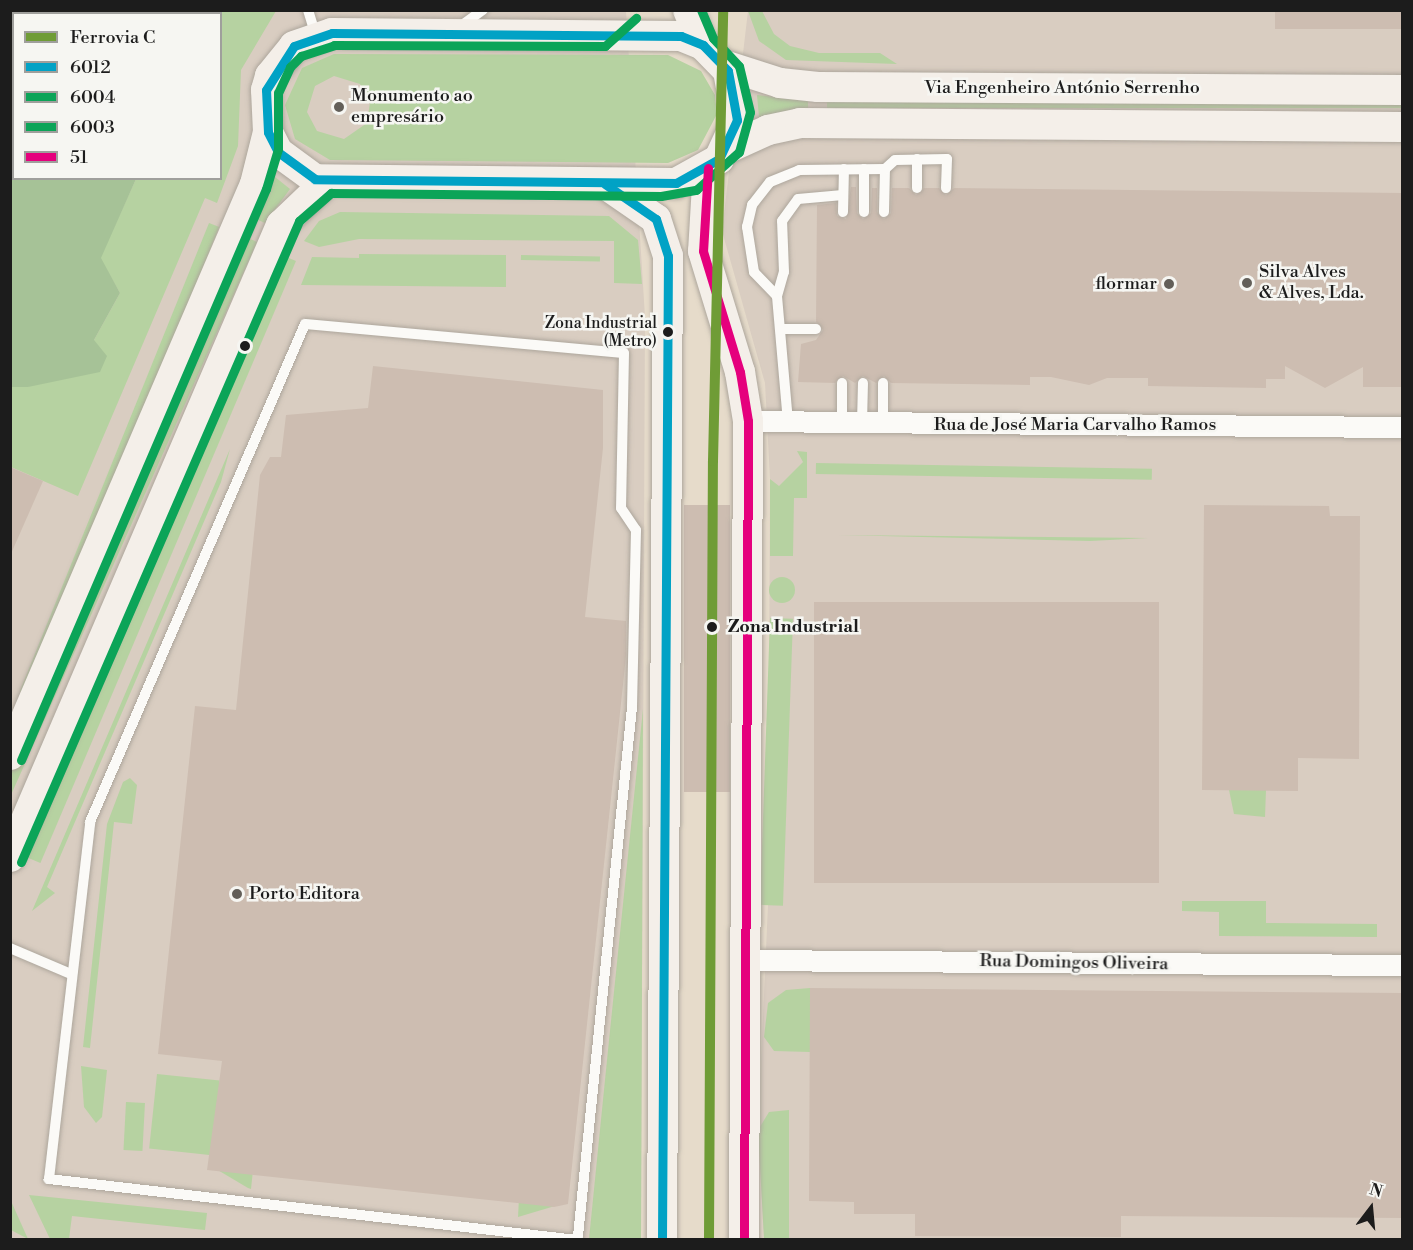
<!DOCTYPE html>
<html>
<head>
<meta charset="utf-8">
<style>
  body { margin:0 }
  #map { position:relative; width:1413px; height:1250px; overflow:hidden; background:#e6dbca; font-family:"Libre Bodoni",serif }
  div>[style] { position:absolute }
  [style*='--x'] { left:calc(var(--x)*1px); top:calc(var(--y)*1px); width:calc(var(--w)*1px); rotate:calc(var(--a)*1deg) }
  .industrial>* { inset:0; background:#d9cdc1 }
  .green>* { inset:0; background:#b6d2a1; transform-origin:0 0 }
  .round { border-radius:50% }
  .forest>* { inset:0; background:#a6c297 }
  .building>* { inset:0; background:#cdbdb1; transform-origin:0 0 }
  .roads { filter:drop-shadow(0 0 2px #ada69c) drop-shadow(0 0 2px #ada69c) }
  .service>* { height:10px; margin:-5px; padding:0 5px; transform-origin:5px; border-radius:5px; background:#fbfaf7 }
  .minor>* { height:21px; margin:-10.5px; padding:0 10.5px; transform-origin:10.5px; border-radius:10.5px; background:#fbfaf7 }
  .secondary>* { height:30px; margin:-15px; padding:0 15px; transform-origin:15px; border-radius:15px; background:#f4efe9 }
  .bus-1>* { height:9px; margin:-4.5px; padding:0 4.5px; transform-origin:4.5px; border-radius:4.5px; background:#01a2c5 }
  .bus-2>* { height:9px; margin:-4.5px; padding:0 4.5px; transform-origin:4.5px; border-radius:4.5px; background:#0ba458 }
  .bus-3>* { height:9px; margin:-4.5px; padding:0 4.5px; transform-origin:4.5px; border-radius:4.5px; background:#0ba458 }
  .bus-4>* { height:9px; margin:-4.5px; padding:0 4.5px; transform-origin:4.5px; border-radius:4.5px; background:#e5007d }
  .rail-1>* { height:10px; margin:-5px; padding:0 5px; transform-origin:5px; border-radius:5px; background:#6f9c36 }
  .dots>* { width:16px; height:16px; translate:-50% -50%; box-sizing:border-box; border:3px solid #f6f6f2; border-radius:50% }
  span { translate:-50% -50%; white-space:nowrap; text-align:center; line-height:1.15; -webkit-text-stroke:5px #f6f6f2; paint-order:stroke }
  .bus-label { font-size:16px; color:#1c1c1c }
  .right { translate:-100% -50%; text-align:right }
  .street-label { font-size:18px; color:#1c1c1c }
  .poi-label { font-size:18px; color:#1c1c1c }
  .left { translate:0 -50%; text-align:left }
  .stop-label { font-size:18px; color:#1c1c1c; font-weight:700 }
  .frame { position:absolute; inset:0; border:12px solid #1c1c1c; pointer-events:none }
  .legend { position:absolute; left:12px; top:12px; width:210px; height:168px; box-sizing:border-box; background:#f6f6f2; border:2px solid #9f9f9c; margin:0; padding:8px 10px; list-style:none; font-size:18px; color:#1c1c1c }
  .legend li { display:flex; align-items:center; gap:12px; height:30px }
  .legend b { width:30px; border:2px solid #9f9f9c }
  .north { position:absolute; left:1341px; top:1178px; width:60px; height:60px; -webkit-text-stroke:4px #f6f6f2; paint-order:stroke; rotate:16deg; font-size:16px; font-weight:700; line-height:24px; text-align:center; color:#1c1c1c }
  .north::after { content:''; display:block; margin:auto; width:21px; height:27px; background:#1c1c1c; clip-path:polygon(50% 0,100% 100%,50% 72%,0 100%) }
</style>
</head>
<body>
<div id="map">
  <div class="industrial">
    <div style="clip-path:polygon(evenodd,10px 11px,626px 11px,645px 317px,641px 1239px,11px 1239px,10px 11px,14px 14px,220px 14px,220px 178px,14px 178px,14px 14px)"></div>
    <div style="clip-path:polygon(748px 11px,1402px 11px,1402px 1239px,764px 1239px,758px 1130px,768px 905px,770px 479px,765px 383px,722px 231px)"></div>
  </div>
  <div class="green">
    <div style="clip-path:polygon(183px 11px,276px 11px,241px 70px,238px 146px,217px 203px,205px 198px,78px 496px,11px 467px,10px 387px,28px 387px,94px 340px,120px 293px,100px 258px,136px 179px,220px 178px,220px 14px)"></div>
    <div style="clip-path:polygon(748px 11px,762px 11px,774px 34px,790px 46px,819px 53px,880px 53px,897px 64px,786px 60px,759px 41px)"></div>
    <div style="clip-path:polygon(evenodd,334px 54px,668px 55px,701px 71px,715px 95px,717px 114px,698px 150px,668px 163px,330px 160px,295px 139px,285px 105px,302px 68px,334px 54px,334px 76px,360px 84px,370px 102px,367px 123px,344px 139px,317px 131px,307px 112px,315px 86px,334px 76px)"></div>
    <div style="clip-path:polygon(757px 95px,808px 101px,808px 108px,759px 117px)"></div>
    <div style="left:827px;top:101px;width:575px;height:7px"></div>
    <div style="clip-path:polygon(275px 177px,290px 189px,265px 223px,256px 219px)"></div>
    <div style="clip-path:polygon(340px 212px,609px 216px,638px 240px,642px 284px,614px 283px,614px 241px,359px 239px,319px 247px,304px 241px,319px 221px)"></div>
    <div style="left:209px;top:223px;width:11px;height:505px;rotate:22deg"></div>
    <div style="left:248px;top:238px;width:10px;height:603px;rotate:24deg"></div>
    <div style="clip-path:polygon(359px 254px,506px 255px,506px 287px,301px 285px,312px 257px,359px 258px)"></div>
    <div style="left:521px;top:255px;width:79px;height:5px;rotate:1deg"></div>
    <div style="left:284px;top:256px;width:13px;height:654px;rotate:23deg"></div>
    <div style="clip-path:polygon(230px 449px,221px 482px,47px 887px,55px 893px,32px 911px)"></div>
    <div style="clip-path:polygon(797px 451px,807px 452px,807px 498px,794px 498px,793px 556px,770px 556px,770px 479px,779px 486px,803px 462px)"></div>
    <div style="left:816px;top:463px;width:336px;height:11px;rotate:1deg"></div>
    <div style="clip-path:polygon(838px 535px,1051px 537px,1148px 538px,1090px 541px)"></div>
    <div class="round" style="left:769px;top:577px;width:26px;height:26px"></div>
    <div style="left:770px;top:618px;width:23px;height:287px;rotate:2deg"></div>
    <div style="clip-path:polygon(643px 709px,641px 1239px,589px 1239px,607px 1060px)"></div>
    <div style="clip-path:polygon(130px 778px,137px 785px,132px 824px,114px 822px,90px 1048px,83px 1047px,107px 824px,123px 782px)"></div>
    <div style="clip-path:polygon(1229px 790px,1266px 790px,1265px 817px,1234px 814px)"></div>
    <div style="clip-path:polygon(1182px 901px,1266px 901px,1266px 923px,1377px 924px,1377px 937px,1219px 936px,1219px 912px,1182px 911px)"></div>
    <div style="clip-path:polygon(810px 988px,810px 1052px,774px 1051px,764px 1037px,768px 1003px,786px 990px)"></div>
    <div style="clip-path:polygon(81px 1066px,107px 1070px,102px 1117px,96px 1123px,84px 1107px)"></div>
    <div style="left:157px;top:1074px;width:63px;height:75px;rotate:6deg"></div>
    <div style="left:126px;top:1102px;width:19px;height:48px;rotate:3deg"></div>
    <div style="clip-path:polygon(789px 1110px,789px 1239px,764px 1239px,758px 1130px,769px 1112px)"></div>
    <div style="clip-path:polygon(211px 1166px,253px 1170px,251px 1189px,248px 1188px)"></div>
    <div style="clip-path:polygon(29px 1195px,207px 1213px,205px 1230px,72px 1216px,69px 1239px,50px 1239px)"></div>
    <div style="clip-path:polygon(519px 1198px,565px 1203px,518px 1217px)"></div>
    <div style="clip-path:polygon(10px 1201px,11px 1201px,28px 1239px,11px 1230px)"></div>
  </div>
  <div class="forest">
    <div style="clip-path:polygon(10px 11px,183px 11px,14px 14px,14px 178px,136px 179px,101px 258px,120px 293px,94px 340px,107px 356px,100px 372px,28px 387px,10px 387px)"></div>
  </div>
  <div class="building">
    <div style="left:1275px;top:10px;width:127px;height:19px"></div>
    <div style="clip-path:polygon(851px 187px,856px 187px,857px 213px,863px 219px,871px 213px,872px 188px,877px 188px,877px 212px,884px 219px,891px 213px,892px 188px,909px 188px,916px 195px,924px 188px,939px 188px,946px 195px,954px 188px,1402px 193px,1402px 387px,1363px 387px,1363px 367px,1325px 388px,1285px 366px,1285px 379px,1266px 379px,1266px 388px,1148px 386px,1148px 378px,1107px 378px,1089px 385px,1051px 377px,1030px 377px,1030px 385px,891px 383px,884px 376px,876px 383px,863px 376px,855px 383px,843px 376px,835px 383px,798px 382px,801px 344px,816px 340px,823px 330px,816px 322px,817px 205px,836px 203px,837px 216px,846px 219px)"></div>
    <div style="clip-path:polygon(373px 366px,603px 390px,603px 448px,585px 617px,626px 621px,626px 656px,568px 1204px,554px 1207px,207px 1170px,222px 1061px,158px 1054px,195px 706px,236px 710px,260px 475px,270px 457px,281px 457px,286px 415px,368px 408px)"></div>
    <div style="clip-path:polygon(10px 467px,43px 481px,10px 556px)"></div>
    <div style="left:684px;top:505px;width:46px;height:287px"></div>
    <div style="clip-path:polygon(1204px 505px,1329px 506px,1330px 516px,1360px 516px,1359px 759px,1298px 758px,1298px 791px,1202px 790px)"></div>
    <div style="left:814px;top:602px;width:345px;height:281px"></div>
    <div style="clip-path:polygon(810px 988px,1402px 993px,1402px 1218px,1121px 1216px,1121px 1237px,915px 1236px,915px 1214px,854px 1214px,854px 1202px,809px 1201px)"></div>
  </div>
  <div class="roads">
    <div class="service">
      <div style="--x:308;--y:10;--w:27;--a:73"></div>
      <div style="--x:458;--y:28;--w:31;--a:-36"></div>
      <div style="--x:917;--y:188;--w:29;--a:-90"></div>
      <div style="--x:843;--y:212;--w:43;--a:-88.7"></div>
      <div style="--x:864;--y:212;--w:43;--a:-90"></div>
      <div style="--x:884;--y:212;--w:43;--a:-88.7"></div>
      <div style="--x:777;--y:296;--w:33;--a:-134"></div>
      <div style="--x:754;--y:272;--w:46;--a:-98.8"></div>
      <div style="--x:747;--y:227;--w:23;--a:-77"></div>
      <div style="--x:752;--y:205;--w:29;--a:-52"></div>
      <div style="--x:770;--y:182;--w:31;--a:-22"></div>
      <div style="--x:799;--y:170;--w:86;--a:-0.7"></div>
      <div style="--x:885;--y:169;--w:13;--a:-42"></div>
      <div style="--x:895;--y:160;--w:52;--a:-1.1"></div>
      <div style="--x:947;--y:159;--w:29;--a:92"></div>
      <div style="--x:782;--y:329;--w:34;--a:0"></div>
      <div style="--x:788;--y:422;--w:126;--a:-95"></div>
      <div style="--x:777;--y:296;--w:25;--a:-74"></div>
      <div style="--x:784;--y:272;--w:51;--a:-92.2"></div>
      <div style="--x:782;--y:221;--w:27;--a:-54"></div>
      <div style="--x:798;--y:199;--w:45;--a:-5.1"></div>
      <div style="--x:842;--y:423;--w:40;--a:-90"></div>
      <div style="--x:862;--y:423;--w:40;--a:-88.6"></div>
      <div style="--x:883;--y:424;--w:41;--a:-90"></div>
      <div style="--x:10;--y:948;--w:66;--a:23.1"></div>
      <div style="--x:577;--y:1240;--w:532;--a:-173.41"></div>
      <div style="--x:49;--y:1179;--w:359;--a:-83.4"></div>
      <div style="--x:90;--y:822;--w:542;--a:-66.65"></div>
      <div style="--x:305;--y:324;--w:320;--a:5.2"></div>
      <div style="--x:624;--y:353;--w:155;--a:91.1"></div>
      <div style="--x:621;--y:508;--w:27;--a:56"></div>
      <div style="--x:636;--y:530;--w:177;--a:91.3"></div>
      <div style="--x:632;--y:707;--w:532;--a:95.83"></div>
    </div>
    <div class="minor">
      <div style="--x:748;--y:421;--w:654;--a:0.53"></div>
      <div style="--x:745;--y:960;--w:657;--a:0.44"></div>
    </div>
    <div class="secondary">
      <div style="--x:688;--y:10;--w:38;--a:67"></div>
      <div style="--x:332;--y:33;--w:349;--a:0.5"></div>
      <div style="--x:681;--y:36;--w:24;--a:22"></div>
      <div style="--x:703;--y:45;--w:36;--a:46"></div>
      <div style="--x:728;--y:71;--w:50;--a:79.6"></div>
      <div style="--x:737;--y:120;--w:43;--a:114.8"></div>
      <div style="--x:719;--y:159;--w:49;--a:150.8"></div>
      <div style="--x:676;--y:183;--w:361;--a:-179.4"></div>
      <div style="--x:315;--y:179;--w:46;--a:-143.9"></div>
      <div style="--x:278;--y:152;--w:22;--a:-117"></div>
      <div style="--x:268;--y:132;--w:42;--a:-92.7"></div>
      <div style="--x:266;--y:90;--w:15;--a:-74"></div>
      <div style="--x:270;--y:76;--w:38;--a:-51"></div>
      <div style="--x:294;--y:46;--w:40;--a:-18.9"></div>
      <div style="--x:724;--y:65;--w:59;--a:17.8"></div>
      <div style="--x:780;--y:83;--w:38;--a:6"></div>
      <div style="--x:818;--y:87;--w:584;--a:0.29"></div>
      <div style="--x:726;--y:149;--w:46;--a:-24.3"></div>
      <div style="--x:768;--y:130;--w:33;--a:-12"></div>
      <div style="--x:800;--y:123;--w:602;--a:0.38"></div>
      <div style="--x:708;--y:168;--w:83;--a:93.4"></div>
      <div style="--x:703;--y:251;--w:127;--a:73"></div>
      <div style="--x:740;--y:372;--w:50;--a:80.7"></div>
      <div style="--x:748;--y:421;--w:819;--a:90.28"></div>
      <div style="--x:605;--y:184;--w:62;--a:34.5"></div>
      <div style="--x:656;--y:219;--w:39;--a:72"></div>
      <div style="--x:668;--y:256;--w:984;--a:90.35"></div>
      <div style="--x:10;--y:755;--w:621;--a:-66.78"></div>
      <div style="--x:255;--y:184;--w:54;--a:-76"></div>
      <div style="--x:10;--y:857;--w:688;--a:-66.79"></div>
      <div style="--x:281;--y:225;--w:64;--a:-43.7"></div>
    </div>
  </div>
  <div class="bus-1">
    <div style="--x:332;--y:33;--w:349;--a:0.5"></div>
    <div style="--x:681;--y:36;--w:24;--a:22"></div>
    <div style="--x:703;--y:45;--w:36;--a:46"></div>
    <div style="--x:728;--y:71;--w:50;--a:79.6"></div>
    <div style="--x:737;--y:120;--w:43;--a:114.8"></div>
    <div style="--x:719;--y:159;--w:49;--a:150.8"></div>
    <div style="--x:676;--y:183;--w:361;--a:-179.4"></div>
    <div style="--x:315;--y:179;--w:46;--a:-143.9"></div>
    <div style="--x:278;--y:152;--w:22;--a:-117"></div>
    <div style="--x:268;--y:132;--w:42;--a:-92.7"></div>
    <div style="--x:266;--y:90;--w:52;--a:-57.5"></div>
    <div style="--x:294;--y:46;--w:40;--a:-18.9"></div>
    <div style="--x:605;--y:184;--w:62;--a:34.5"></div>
    <div style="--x:656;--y:219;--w:39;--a:72"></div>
    <div style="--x:668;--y:256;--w:984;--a:90.35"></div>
  </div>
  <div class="bus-2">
    <div style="--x:21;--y:862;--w:699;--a:-66.55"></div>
    <div style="--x:299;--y:221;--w:43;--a:-41.2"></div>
    <div style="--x:331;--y:193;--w:330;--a:0.5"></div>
    <div style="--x:661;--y:196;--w:36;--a:-10"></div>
    <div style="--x:696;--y:190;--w:57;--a:-41.5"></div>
    <div style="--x:739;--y:152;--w:41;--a:-74.6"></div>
    <div style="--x:750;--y:112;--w:47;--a:-103.4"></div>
    <div style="--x:739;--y:66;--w:38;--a:-133"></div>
    <div style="--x:713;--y:38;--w:30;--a:-113"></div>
  </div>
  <div class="bus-3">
    <div style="--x:21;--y:760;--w:621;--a:-66.78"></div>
    <div style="--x:266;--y:189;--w:42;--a:-73.3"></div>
    <div style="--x:278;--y:149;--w:56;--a:-90"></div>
    <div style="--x:278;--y:93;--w:29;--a:-65"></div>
    <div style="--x:290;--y:67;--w:16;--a:-45"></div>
    <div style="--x:301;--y:56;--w:35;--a:-18"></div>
    <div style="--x:334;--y:45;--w:271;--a:0.2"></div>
    <div style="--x:605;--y:46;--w:42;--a:-42.1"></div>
  </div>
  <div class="bus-4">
    <div style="--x:708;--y:168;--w:83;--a:93.4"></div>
    <div style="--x:703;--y:251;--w:127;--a:73"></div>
    <div style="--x:740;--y:372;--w:50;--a:80.7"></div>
    <div style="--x:748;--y:421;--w:819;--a:90.28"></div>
  </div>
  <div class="rail-1">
    <div style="--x:709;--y:1240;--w:779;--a:-89.71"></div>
    <div style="--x:713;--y:461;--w:451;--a:-88.7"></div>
  </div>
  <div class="dots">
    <div style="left:339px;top:107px;background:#635f59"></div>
    <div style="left:1247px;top:283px;background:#635f59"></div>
    <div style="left:1169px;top:284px;background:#635f59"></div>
    <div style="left:668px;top:332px;background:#1c1c1c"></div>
    <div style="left:245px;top:346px;background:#1c1c1c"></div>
    <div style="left:712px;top:627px;background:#1c1c1c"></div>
    <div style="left:237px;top:894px;background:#635f59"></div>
  </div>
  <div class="bus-label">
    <span class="right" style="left:657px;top:332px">Zona Industrial<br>(Metro)</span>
  </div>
  <div class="street-label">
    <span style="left:1062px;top:88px">Via Engenheiro António Serrenho</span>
    <span style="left:1075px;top:425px">Rua de José Maria Carvalho Ramos</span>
    <span style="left:1074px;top:963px;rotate:1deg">Rua Domingos Oliveira</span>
  </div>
  <div class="poi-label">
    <span class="left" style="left:351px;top:107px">Monumento ao<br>empresário</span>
    <span class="left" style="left:1259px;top:283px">Silva Alves<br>&amp; Alves, Lda.</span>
    <span class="right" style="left:1157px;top:284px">flormar</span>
    <span class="left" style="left:249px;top:894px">Porto Editora</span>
  </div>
  <div class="stop-label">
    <span class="left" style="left:728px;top:627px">Zona Industrial</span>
  </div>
  <div class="frame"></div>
  <ul class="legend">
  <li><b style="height:8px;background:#6f9c36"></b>Ferrovia C</li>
  <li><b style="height:8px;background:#01a2c5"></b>6012</li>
  <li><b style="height:8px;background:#0ba458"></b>6004</li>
  <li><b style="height:8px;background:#0ba458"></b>6003</li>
  <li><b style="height:8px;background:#e5007d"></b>51</li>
  </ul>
  <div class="north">N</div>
</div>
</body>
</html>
